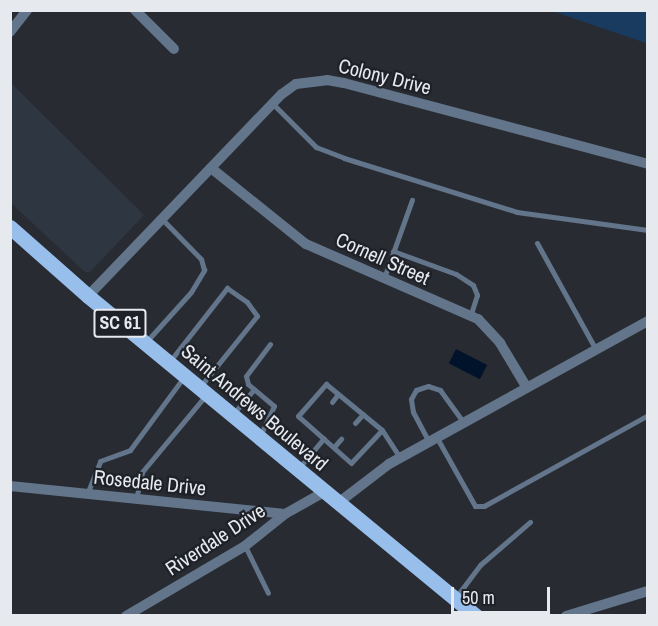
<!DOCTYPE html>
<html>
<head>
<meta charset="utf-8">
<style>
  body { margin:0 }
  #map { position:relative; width:658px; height:626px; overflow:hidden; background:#282c32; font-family:"Archivo Narrow",sans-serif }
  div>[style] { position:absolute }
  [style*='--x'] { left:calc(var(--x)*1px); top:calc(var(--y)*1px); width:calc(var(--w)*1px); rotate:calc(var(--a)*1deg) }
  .built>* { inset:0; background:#2e3741 }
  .green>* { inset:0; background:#193b60 }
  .water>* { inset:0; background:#01132a; transform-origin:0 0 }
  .lane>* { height:5px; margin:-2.5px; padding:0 2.5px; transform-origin:2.5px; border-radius:2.5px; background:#63758b }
  .street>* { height:10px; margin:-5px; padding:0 5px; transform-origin:5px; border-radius:5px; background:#63758b }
  .primary>* { height:15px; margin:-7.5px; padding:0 7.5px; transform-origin:7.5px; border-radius:7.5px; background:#98beeb }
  span { translate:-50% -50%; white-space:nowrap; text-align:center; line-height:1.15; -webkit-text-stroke:4.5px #1e2228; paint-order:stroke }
  .shield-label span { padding:2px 4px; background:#1e2228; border:2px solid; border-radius:4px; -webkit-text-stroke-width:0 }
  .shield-label { font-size:18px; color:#e6e9ed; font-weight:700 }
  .street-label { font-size:20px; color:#e6e9ed }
  .frame { position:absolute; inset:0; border:12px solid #e6e9ed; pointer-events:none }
  .scale { position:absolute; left:451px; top:587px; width:99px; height:27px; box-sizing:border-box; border:3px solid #e6e9ed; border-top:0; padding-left:8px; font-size:18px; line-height:21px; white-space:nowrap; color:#e6e9ed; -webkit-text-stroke:4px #1e2228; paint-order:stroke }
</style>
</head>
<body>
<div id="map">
  <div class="built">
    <div style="clip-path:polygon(10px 82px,144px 215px,90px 272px,85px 272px,11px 203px)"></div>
  </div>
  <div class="green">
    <div style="clip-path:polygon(552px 11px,647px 11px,647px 44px,646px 43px)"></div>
  </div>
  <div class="water">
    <div style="left:456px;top:349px;width:35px;height:16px;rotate:27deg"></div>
  </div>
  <div class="lane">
    <div style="--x:273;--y:104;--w:61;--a:45"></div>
    <div style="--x:316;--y:147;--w:30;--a:21"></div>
    <div style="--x:344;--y:158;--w:181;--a:17.3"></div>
    <div style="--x:517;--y:212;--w:132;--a:7.8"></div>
    <div style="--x:537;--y:243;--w:122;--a:61.1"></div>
    <div style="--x:393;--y:251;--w:67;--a:20.1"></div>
    <div style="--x:456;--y:274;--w:20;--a:33"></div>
    <div style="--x:473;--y:285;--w:11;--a:68"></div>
    <div style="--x:477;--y:295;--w:22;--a:108"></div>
    <div style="--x:384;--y:278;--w:83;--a:-70.3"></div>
    <div style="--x:146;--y:342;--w:67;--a:-48"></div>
    <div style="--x:191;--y:292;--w:26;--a:-59"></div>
    <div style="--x:204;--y:270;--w:11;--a:-105"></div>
    <div style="--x:201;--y:259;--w:57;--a:-134.3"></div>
    <div style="--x:170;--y:361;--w:93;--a:-52"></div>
    <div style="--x:227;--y:288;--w:24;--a:35"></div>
    <div style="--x:247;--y:302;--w:17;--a:54"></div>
    <div style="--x:257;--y:316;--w:91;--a:128.8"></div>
    <div style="--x:332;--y:402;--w:10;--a:-53"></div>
    <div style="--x:234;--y:413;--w:31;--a:-50"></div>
    <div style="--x:355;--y:423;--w:12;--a:-48"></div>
    <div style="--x:382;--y:430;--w:45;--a:133.2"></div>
    <div style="--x:351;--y:463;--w:71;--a:-138.4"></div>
    <div style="--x:298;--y:416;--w:43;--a:-48.8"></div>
    <div style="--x:326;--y:384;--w:72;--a:39.4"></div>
    <div style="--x:382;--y:430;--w:33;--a:57"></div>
    <div style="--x:260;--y:436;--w:33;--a:-65"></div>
    <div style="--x:274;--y:406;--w:34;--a:-140"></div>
    <div style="--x:248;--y:384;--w:8;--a:-104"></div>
    <div style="--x:246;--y:376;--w:40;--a:-53"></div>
    <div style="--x:437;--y:438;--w:78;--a:60.8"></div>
    <div style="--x:475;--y:506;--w:9;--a:0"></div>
    <div style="--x:484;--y:506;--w:188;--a:-29"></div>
    <div style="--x:429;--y:442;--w:34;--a:-118"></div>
    <div style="--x:413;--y:412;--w:13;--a:-99"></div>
    <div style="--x:411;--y:399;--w:10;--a:-61"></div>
    <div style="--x:416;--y:390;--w:13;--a:-18"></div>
    <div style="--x:428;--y:386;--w:13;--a:18"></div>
    <div style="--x:440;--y:390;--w:41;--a:54"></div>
    <div style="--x:334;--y:447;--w:11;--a:-49"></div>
    <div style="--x:298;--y:469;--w:40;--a:-50"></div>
    <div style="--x:87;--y:494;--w:35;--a:-68"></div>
    <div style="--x:100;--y:461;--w:32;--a:-20"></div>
    <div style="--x:130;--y:450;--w:89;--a:-53.6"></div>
    <div style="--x:136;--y:499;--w:28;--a:-77"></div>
    <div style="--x:142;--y:472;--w:99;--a:-50.3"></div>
    <div style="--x:245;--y:546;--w:52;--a:63.9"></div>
    <div style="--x:456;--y:597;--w:40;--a:-53"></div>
    <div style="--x:480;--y:565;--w:66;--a:-40.7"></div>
  </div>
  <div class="street">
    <div style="--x:135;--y:10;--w:55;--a:45"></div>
    <div style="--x:10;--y:32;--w:28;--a:-52"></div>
    <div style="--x:211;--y:168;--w:122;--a:38.7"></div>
    <div style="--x:306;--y:244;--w:188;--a:23.6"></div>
    <div style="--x:478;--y:319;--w:33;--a:47"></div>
    <div style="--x:500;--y:343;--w:52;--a:59"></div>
    <div style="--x:88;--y:296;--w:280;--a:-46.2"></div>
    <div style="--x:282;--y:94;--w:17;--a:-36"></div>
    <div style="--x:296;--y:84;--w:31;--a:-7"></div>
    <div style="--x:327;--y:80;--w:17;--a:10"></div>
    <div style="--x:344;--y:83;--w:315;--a:14.9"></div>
    <div style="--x:10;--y:486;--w:276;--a:5.8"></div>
    <div style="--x:338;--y:503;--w:64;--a:-37.4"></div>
    <div style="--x:389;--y:464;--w:296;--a:-28.9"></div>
    <div style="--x:126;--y:616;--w:138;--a:-30.5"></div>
    <div style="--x:245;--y:546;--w:51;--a:-38.7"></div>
    <div style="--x:285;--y:514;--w:45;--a:-29.4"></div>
    <div style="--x:566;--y:616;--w:86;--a:-17"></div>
  </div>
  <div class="primary">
    <div style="--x:10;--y:227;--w:104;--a:41.5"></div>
    <div style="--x:88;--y:296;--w:503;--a:39.51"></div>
  </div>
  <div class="shield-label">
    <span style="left:120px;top:323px">SC 61</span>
  </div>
  <div class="street-label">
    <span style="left:385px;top:76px;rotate:14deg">Colony Drive</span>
    <span style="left:383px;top:258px;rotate:24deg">Cornell Street</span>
    <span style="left:255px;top:407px;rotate:40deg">Saint Andrews Boulevard</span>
    <span style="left:150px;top:482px;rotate:6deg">Rosedale Drive</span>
    <span style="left:215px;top:539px;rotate:-33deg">Riverdale Drive</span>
  </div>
  <div class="frame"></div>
  <div class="scale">50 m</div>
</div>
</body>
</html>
